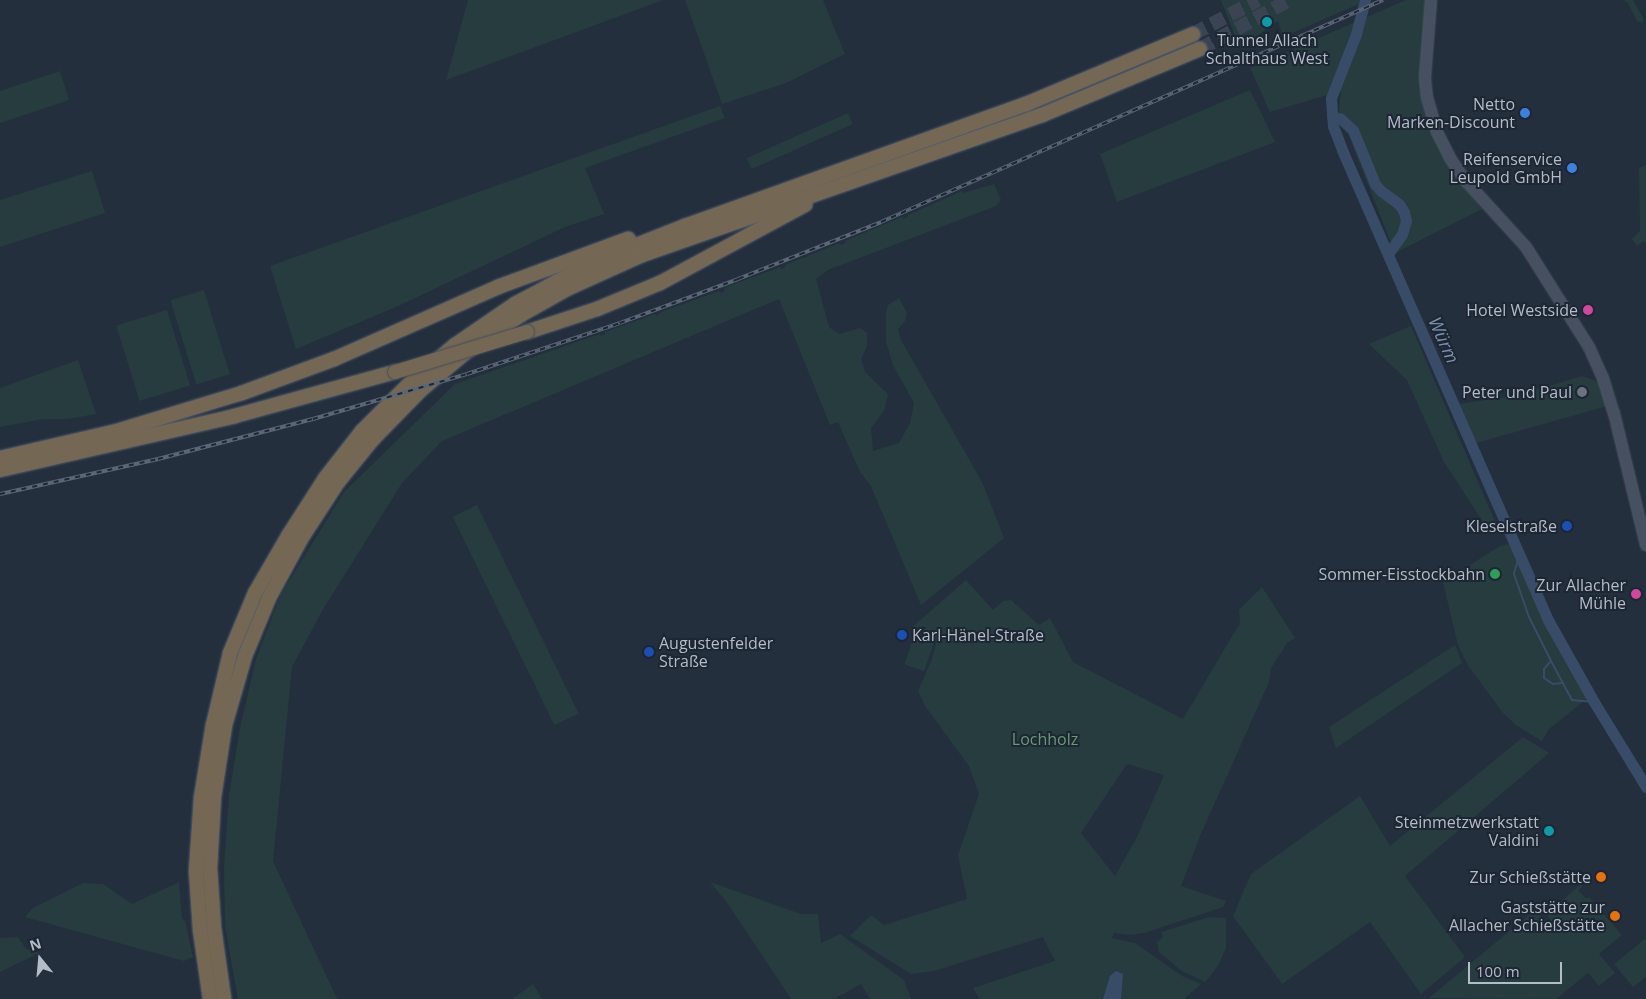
<!DOCTYPE html>
<html>
<head>
<meta charset="utf-8">
<style>
  body { margin:0 }
  #map { position:relative; width:1646px; height:999px; overflow:hidden; background:#242f3e; font-family:"Open Sans",sans-serif }
  div>[style] { position:absolute }
  [style*='--x'] { left:calc(var(--x)*1px); top:calc(var(--y)*1px); width:calc(var(--w)*1px); rotate:calc(var(--a)*1deg) }
  .green>* { inset:0; background:#263c3f; transform-origin:0 0 }
  .water>* { inset:0; background:#394c67 }
  .stream>* { height:2px; margin:-1px; padding:0 1px; transform-origin:1px; border-radius:1px; background:#394c67 }
  .river>* { height:11px; margin:-5.5px; padding:0 5.5px; transform-origin:5.5px; border-radius:5.5px; background:#394c67 }
  .motorway-tunnel>* { height:14px; margin-top:-7px; transform-origin:0; background:repeating-linear-gradient(90deg,#3a4453 0 14px,transparent 0 21px) }
  .roads { filter:drop-shadow(0 0 1px #565f6c) drop-shadow(0 0 1px #565f6c) }
  .secondary>* { height:10px; margin:-5px; padding:0 5px; transform-origin:5px; border-radius:5px; background:#465061 }
  .motorway>* { height:14px; margin:-7px; padding:0 7px; transform-origin:7px; border-radius:7px; background:#746855 }
  .rail>* { height:4px; margin-top:-2px; transform-origin:0; background:repeating-linear-gradient(90deg,#1d2633 0 5.5px,#5a6575 0 11px); box-sizing:border-box; border-block:1px solid #5a6575 }
  .bridges { filter:drop-shadow(0 0 1px #434c59) drop-shadow(0 0 1px #434c59) }
  .motorway-bridge>* { height:14px; margin:-7px; padding:0 7px; transform-origin:7px; border-radius:7px; background:#746855 }
  .dots>* { width:14px; height:14px; translate:-50% -50%; box-sizing:border-box; border:2px solid #1d2633; border-radius:50% }
  span { translate:-50% -50%; white-space:nowrap; text-align:center; line-height:1.15; -webkit-text-stroke:4px #1d2633; paint-order:stroke }
  .poi-label { font-size:16px; color:#b4bcc9 }
  .right { translate:-100% -50%; text-align:right }
  .left { translate:0 -50%; text-align:left }
  .park-label { font-size:16px; color:#6b9a76 }
  .water-label { font-size:18px; color:#7c92b1; font-style:italic }
  .north { position:absolute; left:15px; top:934px; width:50px; height:50px; -webkit-text-stroke:4px #1d2633; paint-order:stroke; rotate:343deg; font-size:14px; font-weight:700; line-height:20px; text-align:center; color:#b4bcc9 }
  .north::after { content:''; display:block; margin:auto; width:18px; height:22px; background:#b4bcc9; clip-path:polygon(50% 0,100% 100%,50% 72%,0 100%) }
  .scale { position:absolute; left:1468px; top:962px; width:94px; height:22px; box-sizing:border-box; border:2px solid #b4bcc9; border-top:0; padding-left:6px; font-size:15px; line-height:18px; white-space:nowrap; color:#b4bcc9; -webkit-text-stroke:4px #1d2633; paint-order:stroke }
</style>
</head>
<body>
<div id="map">
  <div class="green">
    <div style="clip-path:polygon(468px 0,663px 0,446px 80px)"></div>
    <div style="clip-path:polygon(685px 0,823px 0,845px 54px,786px 83px,722px 104px)"></div>
    <div style="clip-path:polygon(1221px 0,1368px 0,1283px 37px,1278px 21px,1240px 48px)"></div>
    <div style="clip-path:polygon(1406px 0,1426px 0,1421px 88px,1431px 131px,1465px 189px,1482px 209px,1395px 253px,1339px 111px,1341px 91px,1270px 112px,1250px 68px)"></div>
    <div style="clip-path:polygon(1623px 0,1633px 0,1643px 18px,1643px 23px,1637px 21px,1628px 3px)"></div>
    <div style="clip-path:polygon(60px 71px,69px 100px,0 123px,0 91px)"></div>
    <div style="clip-path:polygon(1250px 90px,1275px 142px,1117px 202px,1100px 154px)"></div>
    <div style="clip-path:polygon(720px 106px,725px 118px,585px 168px,604px 214px,565px 227px,396px 307px,296px 349px,270px 266px)"></div>
    <div style="left:848px;top:113px;width:12px;height:111px;rotate:66deg"></div>
    <div style="clip-path:polygon(1646px 165px,1646px 243px,1643px 241px,1637px 246px,1632px 239px,1640px 231px,1639px 168px)"></div>
    <div style="clip-path:polygon(92px 171px,105px 213px,0 247px,0 200px)"></div>
    <div style="clip-path:polygon(994px 184px,1001px 200px,996px 206px,828px 270px,816px 279px,829px 327px,839px 334px,860px 328px,867px 333px,867px 346px,861px 359px,865px 372px,888px 394px,884px 411px,871px 428px,873px 451px,899px 443px,910px 423px,914px 403px,893px 365px,886px 342px,886px 312px,888px 305px,899px 298px,907px 313px,905px 321px,898px 329px,901px 340px,983px 484px,1004px 538px,921px 605px,871px 486px,860px 472px,838px 422px,830px 425px,779px 299px,442px 441px,402px 483px,322px 611px,292px 667px,273px 861px,337px 999px,238px 999px,225px 926px,224px 867px,229px 795px,240px 728px,256px 659px,281px 594px,344px 492px,455px 384px,600px 334px,601px 336px,605px 334px,605px 332px,655px 314px,657px 316px,661px 312px,719px 291px,720px 293px,725px 291px,724px 288px,780px 267px,781px 269px,785px 267px,785px 265px,840px 243px,841px 245px,846px 243px,845px 241px,902px 217px,903px 219px,908px 217px,908px 215px,962px 191px,963px 193px)"></div>
    <div style="left:204px;top:290px;width:88px;height:35px;rotate:73deg"></div>
    <div style="left:167px;top:310px;width:79px;height:53px;rotate:73deg"></div>
    <div style="clip-path:polygon(1411px 326px,1496px 524px,1491px 526px,1485px 525px,1444px 462px,1407px 380px,1369px 344px)"></div>
    <div style="clip-path:polygon(78px 360px,96px 414px,68px 419px,43px 419px,0 427px,0 388px)"></div>
    <div style="clip-path:polygon(1582px 376px,1599px 382px,1607px 406px,1476px 443px,1458px 404px,1516px 396px)"></div>
    <div style="left:477px;top:505px;width:232px;height:27px;rotate:64deg"></div>
    <div style="clip-path:polygon(1513px 543px,1540px 606px,1589px 697px,1549px 729px,1542px 741px,1517px 726px,1503px 713px,1469px 667px,1458px 645px,1443px 582px,1500px 546px)"></div>
    <div style="clip-path:polygon(evenodd,966px 580px,993px 610px,1003px 601px,1011px 600px,1039px 625px,1050px 618px,1073px 662px,1183px 719px,1240px 623px,1239px 610px,1262px 587px,1295px 638px,1287px 643px,1271px 668px,1269px 682px,1200px 836px,1181px 886px,1226px 901px,1223px 907px,1144px 933px,1131px 935px,1114px 933px,1112px 938px,1135px 943px,1182px 976px,1201px 984px,1184px 999px,980px 999px,973px 988px,1055px 961px,1043px 937px,934px 971px,911px 974px,850px 936px,871px 915px,884px 925px,967px 899px,958px 855px,979px 794px,969px 766px,925px 706px,918px 691px,932px 659px,936px 644px,934px 639px,910px 629px,966px 580px,1127px 764px,1164px 775px,1137px 837px,1115px 876px,1081px 833px,1127px 764px)"></div>
    <div style="left:914px;top:636px;width:21px;height:30px;rotate:19deg"></div>
    <div style="clip-path:polygon(1455px 645px,1462px 663px,1336px 748px,1329px 727px)"></div>
    <div style="clip-path:polygon(1523px 737px,1549px 753px,1405px 876px,1465px 957px,1421px 994px,1370px 922px,1282px 984px,1233px 916px,1251px 874px,1360px 796px,1390px 846px)"></div>
    <div style="clip-path:polygon(179px 882px,182px 918px,185px 921px,193px 957px,184px 961px,25px 917px,33px 908px,83px 883px,103px 884px,132px 904px)"></div>
    <div style="clip-path:polygon(710px 882px,801px 914px,818px 914px,821px 943px,840px 934px,904px 980px,911px 999px,870px 999px,861px 984px,834px 999px,791px 999px,728px 904px)"></div>
    <div style="clip-path:polygon(1581px 884px,1583px 886px,1578px 890px,1586px 899px,1589px 897px,1622px 935px,1599px 954px,1615px 973px,1599px 986px,1588px 973px,1556px 999px,1429px 998px,1535px 910px,1547px 923px,1551px 920px,1546px 914px)"></div>
    <div style="clip-path:polygon(1209px 917px,1226px 918px,1226px 948px,1218px 966px,1205px 982px,1182px 971px,1159px 952px,1157px 942px,1163px 937px,1161px 932px)"></div>
    <div style="clip-path:polygon(18px 937px,26px 949px,39px 953px,0 972px,0 938px)"></div>
    <div style="clip-path:polygon(1646px 938px,1646px 977px,1633px 987px,1614px 964px)"></div>
    <div style="clip-path:polygon(533px 984px,542px 999px,512px 999px)"></div>
  </div>
  <div class="water">
    <div style="clip-path:polygon(1116px 971px,1123px 974px,1121px 999px,1103px 999px,1110px 976px)"></div>
  </div>
  <div class="stream">
    <div style="--x:1519;--y:556;--w:19;--a:106"></div>
    <div style="--x:1514;--y:574;--w:46;--a:70.8"></div>
    <div style="--x:1529;--y:617;--w:49;--a:63.4"></div>
    <div style="--x:1551;--y:661;--w:44;--a:61.7"></div>
    <div style="--x:1572;--y:700;--w:22;--a:5"></div>
    <div style="--x:1550;--y:662;--w:9;--a:131"></div>
    <div style="--x:1544;--y:669;--w:9;--a:90"></div>
    <div style="--x:1544;--y:678;--w:11;--a:34"></div>
    <div style="--x:1553;--y:684;--w:10;--a:-6"></div>
  </div>
  <div class="river">
    <div style="--x:1365;--y:0;--w:35;--a:105"></div>
    <div style="--x:1356;--y:34;--w:69;--a:111.3"></div>
    <div style="--x:1331;--y:98;--w:28;--a:86"></div>
    <div style="--x:1333;--y:126;--w:26;--a:69"></div>
    <div style="--x:1342;--y:150;--w:513;--a:66.33"></div>
    <div style="--x:1548;--y:620;--w:94;--a:60.7"></div>
    <div style="--x:1594;--y:702;--w:100;--a:58.5"></div>
    <div style="--x:1332;--y:116;--w:9;--a:18"></div>
    <div style="--x:1341;--y:119;--w:16;--a:43"></div>
    <div style="--x:1353;--y:130;--w:58;--a:67.8"></div>
    <div style="--x:1375;--y:184;--w:9;--a:49"></div>
    <div style="--x:1381;--y:191;--w:22;--a:36"></div>
    <div style="--x:1399;--y:204;--w:9;--a:58"></div>
    <div style="--x:1404;--y:212;--w:9;--a:77"></div>
    <div style="--x:1406;--y:221;--w:14;--a:107"></div>
    <div style="--x:1402;--y:234;--w:24;--a:125"></div>
  </div>
  <div class="motorway-tunnel">
    <div style="--x:1193;--y:34;--w:73;--a:-27.6"></div>
    <div style="--x:1200;--y:49;--w:102;--a:-28.8"></div>
  </div>
  <div class="roads">
    <div class="secondary">
      <div style="--x:1431;--y:0;--w:78;--a:94.4"></div>
      <div style="--x:1425;--y:78;--w:19;--a:84"></div>
      <div style="--x:1427;--y:97;--w:36;--a:74"></div>
      <div style="--x:1437;--y:132;--w:29;--a:63"></div>
      <div style="--x:1450;--y:158;--w:27;--a:56"></div>
      <div style="--x:1465;--y:180;--w:91;--a:47.7"></div>
      <div style="--x:1526;--y:247;--w:118;--a:57.8"></div>
      <div style="--x:1589;--y:347;--w:34;--a:66"></div>
      <div style="--x:1603;--y:378;--w:37;--a:73"></div>
      <div style="--x:1614;--y:413;--w:136;--a:76.4"></div>
    </div>
    <div class="motorway">
      <div style="--x:527;--y:332;--w:74;--a:-18.2"></div>
      <div style="--x:597;--y:309;--w:68;--a:-22.4"></div>
      <div style="--x:660;--y:283;--w:165;--a:-28.3"></div>
      <div style="--x:0;--y:458;--w:120;--a:-13"></div>
      <div style="--x:117;--y:431;--w:131;--a:-16.9"></div>
      <div style="--x:242;--y:393;--w:98;--a:-20.3"></div>
      <div style="--x:334;--y:359;--w:179;--a:-23.7"></div>
      <div style="--x:498;--y:287;--w:139;--a:-20.3"></div>
      <div style="--x:0;--y:470;--w:241;--a:-12.9"></div>
      <div style="--x:235;--y:416;--w:166;--a:-15.4"></div>
      <div style="--x:210;--y:999;--w:70;--a:-98.2"></div>
      <div style="--x:200;--y:930;--w:59;--a:-93.9"></div>
      <div style="--x:196;--y:871;--w:73;--a:-86.1"></div>
      <div style="--x:201;--y:798;--w:74;--a:-80.7"></div>
      <div style="--x:213;--y:725;--w:74;--a:-76.7"></div>
      <div style="--x:230;--y:653;--w:65;--a:-67.4"></div>
      <div style="--x:255;--y:593;--w:66;--a:-59.9"></div>
      <div style="--x:288;--y:536;--w:70;--a:-57.2"></div>
      <div style="--x:326;--y:477;--w:58;--a:-52"></div>
      <div style="--x:362;--y:431;--w:68;--a:-45"></div>
      <div style="--x:410;--y:383;--w:59;--a:-40.2"></div>
      <div style="--x:455;--y:345;--w:73;--a:-34.3"></div>
      <div style="--x:515;--y:304;--w:89;--a:-28"></div>
      <div style="--x:594;--y:262;--w:98;--a:-21.6"></div>
      <div style="--x:685;--y:226;--w:362;--a:-19.7"></div>
      <div style="--x:1026;--y:104;--w:181;--a:-22.7"></div>
      <div style="--x:224;--y:999;--w:72;--a:-98"></div>
      <div style="--x:214;--y:928;--w:60;--a:-93.8"></div>
      <div style="--x:210;--y:868;--w:71;--a:-86.8"></div>
      <div style="--x:214;--y:797;--w:73;--a:-81.3"></div>
      <div style="--x:225;--y:725;--w:72;--a:-73.8"></div>
      <div style="--x:245;--y:656;--w:63;--a:-67.5"></div>
      <div style="--x:269;--y:598;--w:67;--a:-61.5"></div>
      <div style="--x:301;--y:539;--w:68;--a:-57"></div>
      <div style="--x:338;--y:482;--w:55;--a:-50.9"></div>
      <div style="--x:373;--y:439;--w:69;--a:-45.6"></div>
      <div style="--x:421;--y:390;--w:57;--a:-40.1"></div>
      <div style="--x:465;--y:353;--w:68;--a:-34.2"></div>
      <div style="--x:521;--y:315;--w:55;--a:-29.4"></div>
      <div style="--x:569;--y:288;--w:80;--a:-24.3"></div>
      <div style="--x:642;--y:255;--w:424;--a:-19.3"></div>
      <div style="--x:1042;--y:115;--w:171;--a:-22.7"></div>
    </div>
  </div>
  <div class="rail">
    <div style="--x:0;--y:494;--w:162;--a:-12.5"></div>
    <div style="--x:158;--y:459;--w:160;--a:-14.5"></div>
    <div style="--x:313;--y:419;--w:160;--a:-16.3"></div>
    <div style="--x:467;--y:374;--w:161;--a:-18.4"></div>
    <div style="--x:620;--y:323;--w:126;--a:-20.4"></div>
    <div style="--x:738;--y:279;--w:154;--a:-21.7"></div>
    <div style="--x:881;--y:222;--w:549;--a:-23.86"></div>
  </div>
  <div class="bridges">
    <div class="motorway-bridge">
      <div style="--x:395;--y:372;--w:138;--a:-16.9"></div>
    </div>
  </div>
  <div class="dots">
    <div style="left:1267px;top:22px;background:#0f9aa8"></div>
    <div style="left:1525px;top:113px;background:#3f7fe0"></div>
    <div style="left:1572px;top:168px;background:#3f7fe0"></div>
    <div style="left:1588px;top:310px;background:#d1479c"></div>
    <div style="left:1582px;top:392px;background:#6b7280"></div>
    <div style="left:1567px;top:526px;background:#1a4fb4"></div>
    <div style="left:1495px;top:574px;background:#2e9e5b"></div>
    <div style="left:1636px;top:594px;background:#d1479c"></div>
    <div style="left:902px;top:635px;background:#1a4fb4"></div>
    <div style="left:649px;top:652px;background:#1a4fb4"></div>
    <div style="left:1549px;top:831px;background:#0f9aa8"></div>
    <div style="left:1601px;top:877px;background:#e8710a"></div>
    <div style="left:1615px;top:916px;background:#e8710a"></div>
  </div>
  <div class="poi-label">
    <span style="left:1267px;top:49px">Tunnel Allach<br>Schalthaus West</span>
    <span class="right" style="left:1515px;top:113px">Netto<br>Marken-Discount</span>
    <span class="right" style="left:1562px;top:168px">Reifenservice<br>Leupold GmbH</span>
    <span class="right" style="left:1578px;top:310px">Hotel Westside</span>
    <span class="right" style="left:1572px;top:392px">Peter und Paul</span>
    <span class="right" style="left:1557px;top:526px">Kleselstraße</span>
    <span class="right" style="left:1485px;top:574px">Sommer-Eisstockbahn</span>
    <span class="right" style="left:1626px;top:594px">Zur Allacher<br>Mühle</span>
    <span class="left" style="left:912px;top:635px">Karl-Hänel-Straße</span>
    <span class="left" style="left:659px;top:652px">Augustenfelder<br>Straße</span>
    <span class="right" style="left:1539px;top:831px">Steinmetzwerkstatt<br>Valdini</span>
    <span class="right" style="left:1591px;top:877px">Zur Schießstätte</span>
    <span class="right" style="left:1605px;top:916px">Gaststätte zur<br>Allacher Schießstätte</span>
  </div>
  <div class="park-label">
    <span style="left:1045px;top:739px">Lochholz</span>
  </div>
  <div class="water-label">
    <span style="left:1444px;top:340px;rotate:66deg">Würm</span>
  </div>
  <div class="north">N</div>
  <div class="scale">100 m</div>
</div>
</body>
</html>
